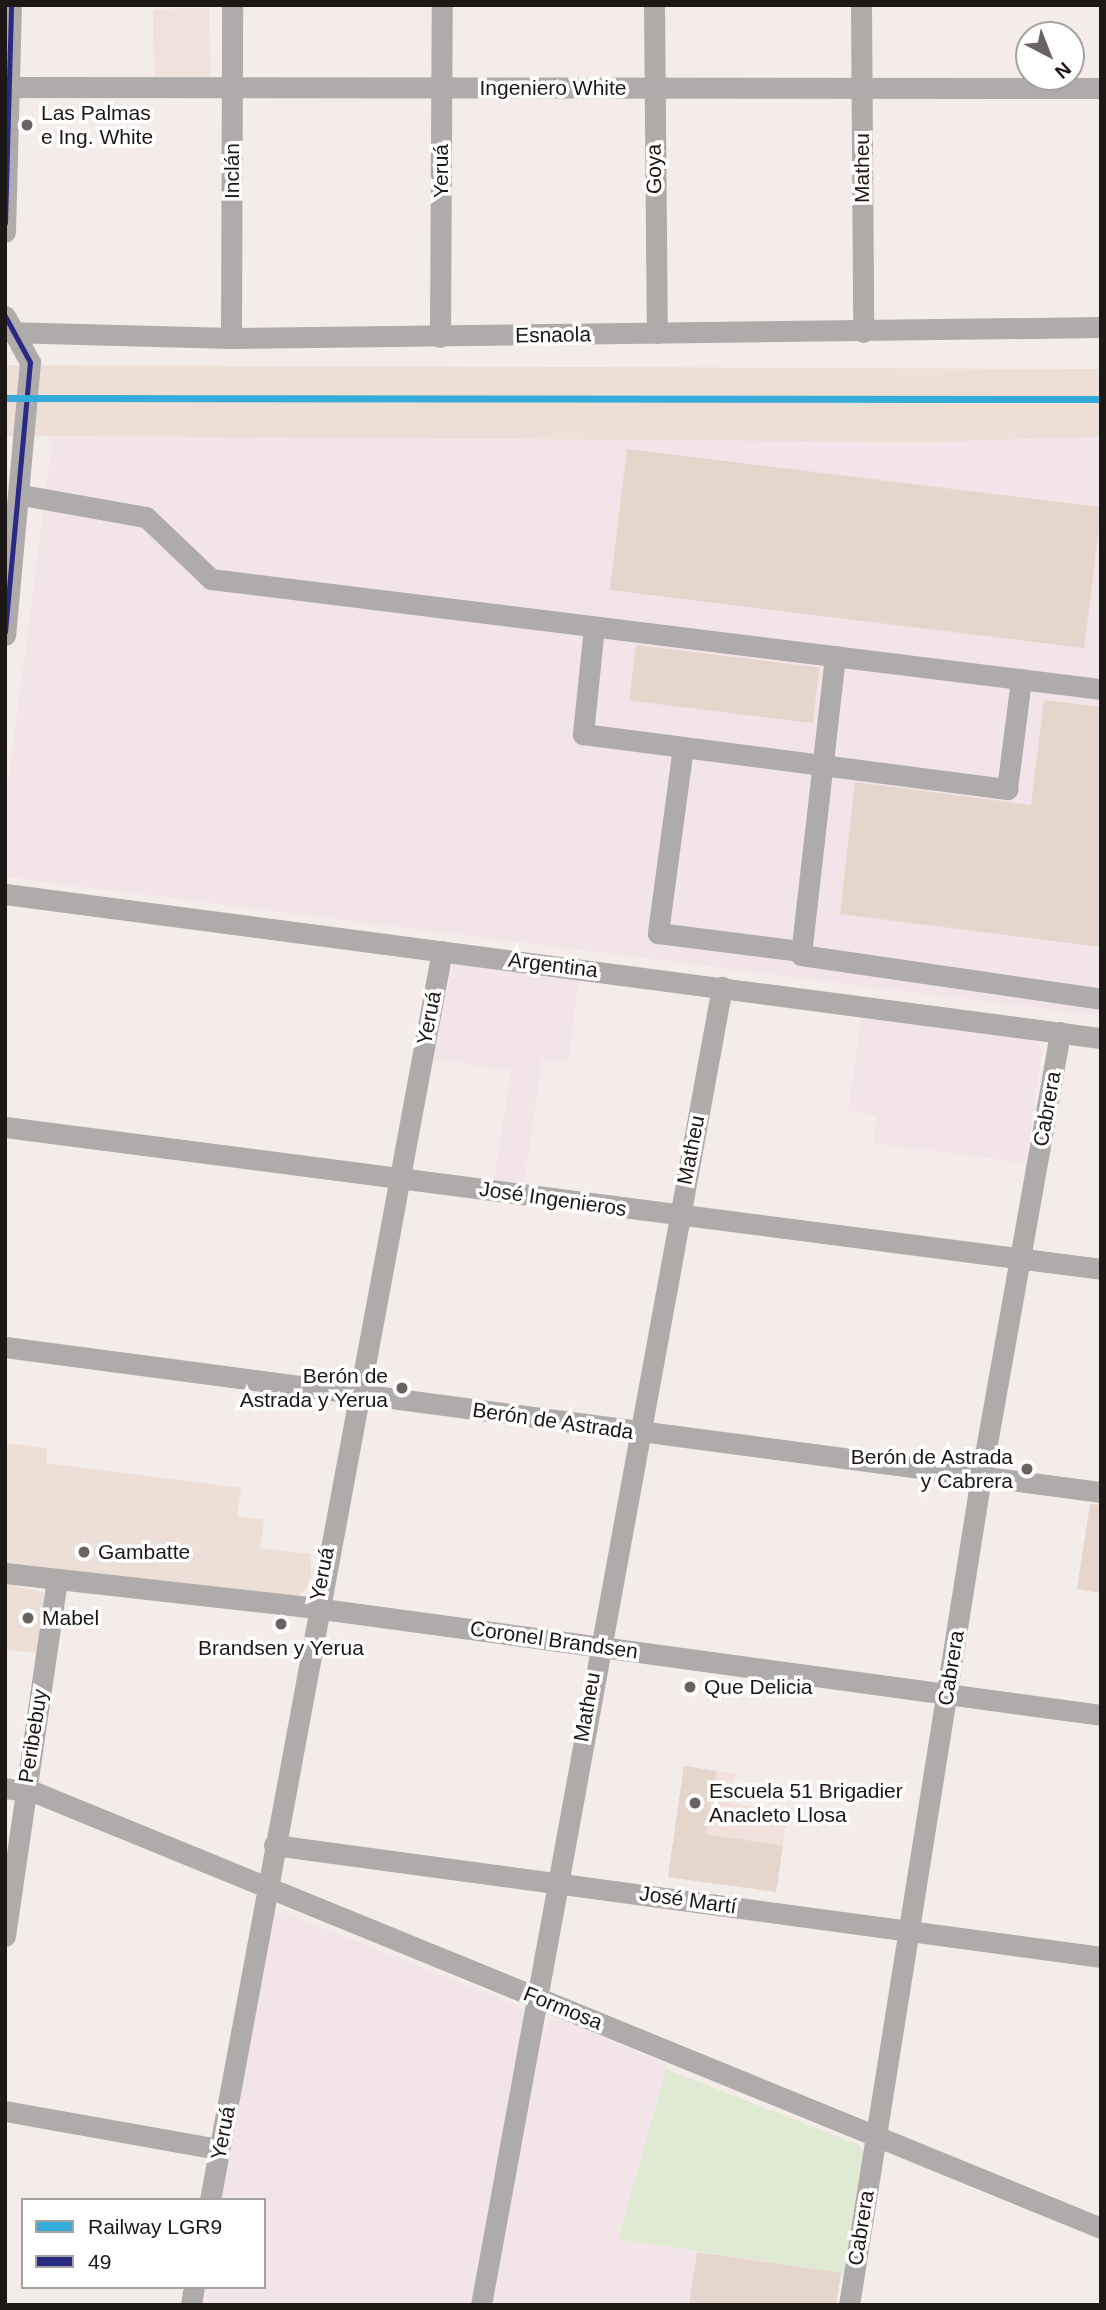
<!DOCTYPE html>
<html>
<head>
<meta charset="utf-8">
<style>
  body { margin:0 }
  #map { position:relative; width:1106px; height:2310px; overflow:hidden; background:#f4ece8; font-family:Helvetica,sans-serif }
  div>[style] { position:absolute }
  [style*='--x'] { left:calc(var(--x)*1px); top:calc(var(--y)*1px); width:calc(var(--w)*1px); rotate:calc(var(--a)*1deg) }
  .built>* { inset:0; background:#edded6 }
  .industrial>* { inset:0; background:#f3e4ea }
  .education>* { inset:0; background:#f2e0da; transform-origin:0 0 }
  .green>* { inset:0; background:#e0ead3 }
  .building>* { inset:0; background:#e5d5ca; transform-origin:0 0 }
  .minor>* { height:21px; margin:-10.5px; padding:0 10.5px; transform-origin:10.5px; border-radius:10.5px; background:#afabab }
  .bus-1>* { height:5px; margin:-2.5px; padding:0 2.5px; transform-origin:2.5px; border-radius:2.5px; background:#292a83 }
  .rail-1>* { height:7px; margin:-3.5px; padding:0 3.5px; transform-origin:3.5px; border-radius:3.5px; background:#34abd8 }
  .dots>* { width:19px; height:19px; translate:-50% -50%; box-sizing:border-box; border:4px solid #fff; border-radius:50% }
  span { translate:-50% -50%; white-space:nowrap; text-align:center; line-height:1.15; -webkit-text-stroke:7px #fff; paint-order:stroke }
  .street-label { font-size:21px; color:#1d1816 }
  .poi-label { font-size:21px; color:#1d1816 }
  .left { translate:0 -50%; text-align:left }
  .right { translate:-100% -50%; text-align:right }
  .frame { position:absolute; inset:0; border:7px solid #1d1816; pointer-events:none }
  .legend { position:absolute; left:21px; top:2198px; width:245px; height:91px; box-sizing:border-box; background:#fff; border:2px solid #a5a3a2; margin:0; padding:9px 12px; list-style:none; font-size:21px; color:#1d1816 }
  .legend li { display:flex; align-items:center; gap:14px; height:35px }
  .legend b { width:35px; border:2px solid #a5a3a2 }
  .north { position:absolute; left:1015px; top:21px; width:70px; height:70px; box-sizing:border-box; background:#fff; border:2px solid #a5a3a2; border-radius:50%; rotate:138deg; font-size:19px; font-weight:700; line-height:28px; text-align:center; color:#1d1816 }
  .north::after { content:''; display:block; margin:auto; width:24px; height:32px; background:#686260; clip-path:polygon(50% 0,100% 100%,50% 72%,0 100%) }
</style>
</head>
<body>
<div id="map">
  <div class="built">
    <div style="clip-path:polygon(5px 365px,1101px 369px,1101px 437px,930px 442px,5px 436px)"></div>
    <div style="clip-path:polygon(7px 1443px,47px 1448px,46px 1463px,241px 1488px,237px 1516px,264px 1520px,260px 1548px,310px 1554px,312px 1582px,298px 1596px,5px 1565px)"></div>
    <div style="clip-path:polygon(5px 1584px,45px 1593px,37px 1653px,5px 1650px)"></div>
  </div>
  <div class="industrial">
    <div style="clip-path:polygon(53px 437px,930px 442px,1101px 437px,1101px 1016px,5px 877px,5px 807px)"></div>
    <div style="clip-path:polygon(454px 962px,579px 976px,568px 1063px,542px 1060px,524px 1185px,494px 1181px,511px 1071px,430px 1058px)"></div>
    <div style="clip-path:polygon(862px 1014px,1035px 1037px,1042px 1051px,1026px 1163px,873px 1143px,877px 1116px,848px 1111px)"></div>
    <div style="clip-path:polygon(279px 1911px,520px 2006px,525px 2014px,472px 2305px,202px 2305px,205px 2287px,264px 2287px,264px 2200px,221px 2200px,272px 1922px)"></div>
    <div style="clip-path:polygon(562px 2020px,667px 2064px,618px 2238px,697px 2252px,689px 2305px,493px 2305px,542px 2033px,550px 2022px)"></div>
  </div>
  <div class="education">
    <div style="left:209px;top:8px;width:69px;height:56px;rotate:89deg"></div>
    <div style="clip-path:polygon(684px 1766px,735px 1774px,731px 1803px,788px 1811px,776px 1892px,668px 1877px)"></div>
  </div>
  <div class="green">
    <div style="clip-path:polygon(666px 2069px,859px 2145px,866px 2157px,844px 2274px,618px 2239px)"></div>
  </div>
  <div class="building">
    <div style="left:627px;top:449px;width:478px;height:142px;rotate:7deg"></div>
    <div style="left:636px;top:645px;width:185px;height:56px;rotate:7deg"></div>
    <div style="clip-path:polygon(1044px 700px,1101px 707px,1101px 947px,840px 914px,855px 782px,1031px 805px)"></div>
    <div style="clip-path:polygon(1090px 1504px,1101px 1505px,1101px 1593px,1077px 1589px)"></div>
    <div style="clip-path:polygon(684px 1766px,716px 1771px,706px 1834px,783px 1846px,776px 1892px,668px 1877px)"></div>
    <div style="clip-path:polygon(697px 2252px,841px 2273px,836px 2305px,689px 2305px)"></div>
  </div>
  <div class="minor">
    <div style="--x:654;--y:5;--w:328;--a:89.5"></div>
    <div style="--x:861;--y:5;--w:327;--a:89.6"></div>
    <div style="--x:5;--y:87;--w:1096;--a:0.05"></div>
    <div style="--x:5;--y:232;--w:227;--a:-88.5"></div>
    <div style="--x:5;--y:316;--w:52;--a:61.5"></div>
    <div style="--x:30;--y:362;--w:274;--a:95.2"></div>
    <div style="--x:5;--y:332;--w:226;--a:1.5"></div>
    <div style="--x:231;--y:338;--w:870;--a:-0.72"></div>
    <div style="--x:440;--y:337;--w:332;--a:-89.7"></div>
    <div style="--x:231;--y:338;--w:333;--a:-89.8"></div>
    <div style="--x:22;--y:495;--w:126;--a:10.1"></div>
    <div style="--x:146;--y:517;--w:90;--a:43.6"></div>
    <div style="--x:211;--y:579;--w:897;--a:7.05"></div>
    <div style="--x:594;--y:627;--w:108;--a:95.9"></div>
    <div style="--x:583;--y:734;--w:428;--a:7.4"></div>
    <div style="--x:1007;--y:789;--w:111;--a:-82.7"></div>
    <div style="--x:835;--y:656;--w:301;--a:96.5"></div>
    <div style="--x:801;--y:955;--w:303;--a:8.3"></div>
    <div style="--x:683;--y:747;--w:188;--a:97.7"></div>
    <div style="--x:658;--y:933;--w:144;--a:7.2"></div>
    <div style="--x:5;--y:894;--w:1105;--a:7.49"></div>
    <div style="--x:5;--y:1127;--w:1105;--a:7.38"></div>
    <div style="--x:5;--y:1347;--w:1106;--a:7.54"></div>
    <div style="--x:5;--y:1573;--w:312;--a:6.4"></div>
    <div style="--x:315;--y:1608;--w:793;--a:7.75"></div>
    <div style="--x:5;--y:1788;--w:32;--a:9"></div>
    <div style="--x:37;--y:1793;--w:1149;--a:22.24"></div>
    <div style="--x:274;--y:1845;--w:835;--a:7.71"></div>
    <div style="--x:5;--y:1936;--w:361;--a:-81.7"></div>
    <div style="--x:5;--y:2111;--w:217;--a:10.1"></div>
    <div style="--x:210;--y:2200;--w:1270;--a:-79.48"></div>
    <div style="--x:191;--y:2305;--w:18;--a:-81"></div>
    <div style="--x:481;--y:2305;--w:1340;--a:-79.64"></div>
    <div style="--x:849;--y:2305;--w:838;--a:-80.94"></div>
    <div style="--x:981;--y:1477;--w:452;--a:-79.9"></div>
  </div>
  <div class="bus-1">
    <div style="--x:5;--y:223;--w:218;--a:-88.4"></div>
    <div style="--x:5;--y:316;--w:52;--a:61.5"></div>
    <div style="--x:30;--y:362;--w:271;--a:95.3"></div>
  </div>
  <div class="rail-1">
    <div style="--x:5;--y:398;--w:1096;--a:0.05"></div>
  </div>
  <div class="dots">
    <div style="left:27px;top:125px;background:#686260"></div>
    <div style="left:402px;top:1388px;background:#686260"></div>
    <div style="left:1027px;top:1469px;background:#686260"></div>
    <div style="left:84px;top:1552px;background:#686260"></div>
    <div style="left:28px;top:1618px;background:#686260"></div>
    <div style="left:281px;top:1624px;background:#686260"></div>
    <div style="left:690px;top:1687px;background:#686260"></div>
    <div style="left:695px;top:1803px;background:#686260"></div>
  </div>
  <div class="street-label">
    <span style="left:553px;top:88px">Ingeniero White</span>
    <span style="left:862px;top:168px;rotate:-90deg">Matheu</span>
    <span style="left:654px;top:169px;rotate:-91deg">Goya</span>
    <span style="left:232px;top:171px;rotate:-90deg">Inclán</span>
    <span style="left:441px;top:171px;rotate:-90deg">Yeruá</span>
    <span style="left:553px;top:335px;rotate:-1deg">Esnaola</span>
    <span style="left:553px;top:965px;rotate:7deg">Argentina</span>
    <span style="left:429px;top:1018px;rotate:-79deg">Yeruá</span>
    <span style="left:1047px;top:1109px;rotate:-80deg">Cabrera</span>
    <span style="left:691px;top:1150px;rotate:-79deg">Matheu</span>
    <span style="left:553px;top:1199px;rotate:8deg">José Ingenieros</span>
    <span style="left:553px;top:1421px;rotate:8deg">Berón de Astrada</span>
    <span style="left:322px;top:1574px;rotate:-79deg">Yeruá</span>
    <span style="left:554px;top:1640px;rotate:8deg">Coronel Brandsen</span>
    <span style="left:951px;top:1668px;rotate:-81deg">Cabrera</span>
    <span style="left:587px;top:1707px;rotate:-80deg">Matheu</span>
    <span style="left:33px;top:1736px;rotate:-81deg">Peribebuy</span>
    <span style="left:688px;top:1900px;rotate:8deg">José Martí</span>
    <span style="left:563px;top:2008px;rotate:22deg">Formosa</span>
    <span style="left:223px;top:2133px;rotate:-79deg">Yeruá</span>
    <span style="left:861px;top:2228px;rotate:-81deg">Cabrera</span>
  </div>
  <div class="poi-label">
    <span class="left" style="left:41px;top:125px">Las Palmas<br>e Ing. White</span>
    <span class="right" style="left:388px;top:1388px">Berón de<br>Astrada y Yerua</span>
    <span class="right" style="left:1013px;top:1469px">Berón de Astrada<br>y Cabrera</span>
    <span class="left" style="left:98px;top:1552px">Gambatte</span>
    <span class="left" style="left:42px;top:1618px">Mabel</span>
    <span style="left:281px;top:1648px">Brandsen y Yerua</span>
    <span class="left" style="left:704px;top:1687px">Que Delicia</span>
    <span class="left" style="left:709px;top:1803px">Escuela 51 Brigadier<br>Anacleto Llosa</span>
  </div>
  <div class="frame"></div>
  <ul class="legend">
  <li><b style="height:9px;background:#34abd8"></b>Railway LGR9</li>
  <li><b style="height:9px;background:#292a83"></b>49</li>
  </ul>
  <div class="north">N</div>
</div>
</body>
</html>
